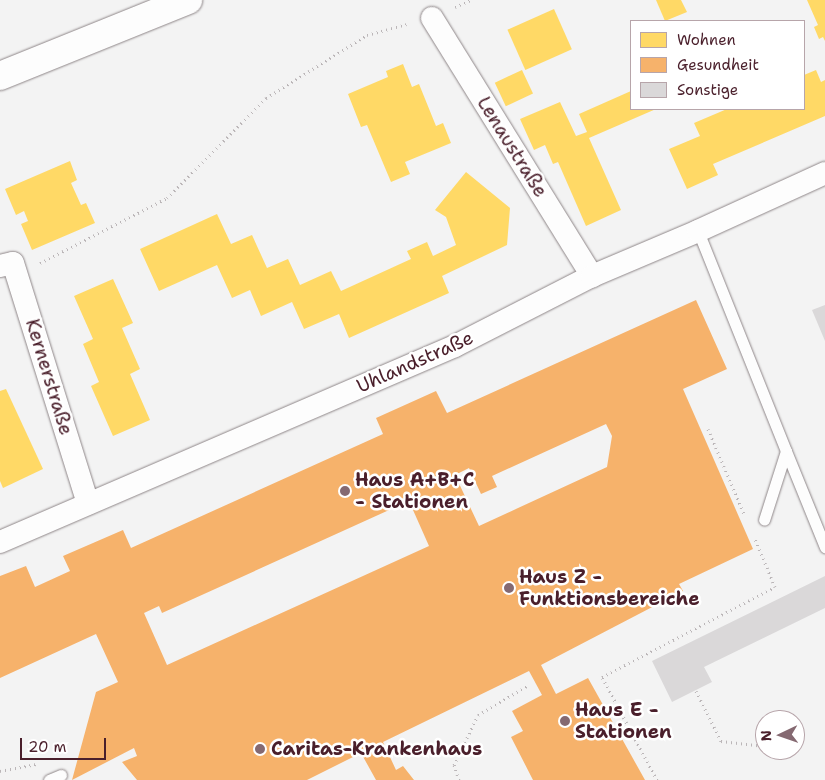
<!DOCTYPE html>
<html>
<head>
<meta charset="utf-8">
<style>
  body { margin:0 }
  #map { position:relative; width:825px; height:780px; overflow:hidden; background:#f3f3f3; font-family:"Shantell Sans",sans-serif }
  div>[style] { position:absolute }
  [style*='--x'] { left:calc(var(--x)*1px); top:calc(var(--y)*1px); width:calc(var(--w)*1px); rotate:calc(var(--a)*1deg) }
  .homes>* { inset:0; background:#ffd966; transform-origin:0 0 }
  .health>* { inset:0; background:#f6b26b }
  .building>* { inset:0; background:#dad8d9 }
  .path>* { height:3px; margin-top:-1.5px; transform-origin:0; background:repeating-linear-gradient(90deg,#bbb6b8 0 1px,transparent 0 5px) }
  .roads { filter:drop-shadow(0 0 1px #8e8688) drop-shadow(0 0 1px #8e8688) }
  .service>* { height:11px; margin:-5.5px; padding:0 5.5px; transform-origin:5.5px; border-radius:5.5px; background:#fdfdfd }
  .minor>* { height:22px; margin:-11px; padding:0 11px; transform-origin:11px; border-radius:11px; background:#fdfdfd }
  .primary>* { height:28px; margin:-14px; padding:0 14px; transform-origin:14px; border-radius:14px; background:#fdfdfd }
  .dots>* { width:14px; height:14px; translate:-50% -50%; box-sizing:border-box; border:2px solid #fff; border-radius:50% }
  span { translate:-50% -50%; white-space:nowrap; text-align:center; line-height:1.15; -webkit-text-stroke:5px #fff; paint-order:stroke }
  .street-label { font-size:19px; color:#4a1f2b }
  .poi-label { font-size:19px; color:#4a1f2b; font-weight:700 }
  .left { translate:0 -50%; text-align:left }
  .legend { position:absolute; left:630px; top:20px; width:175px; height:90px; box-sizing:border-box; background:#fff; border:1px solid #b7a5aa; margin:0; padding:6px 9px; list-style:none; font-size:15px; color:#4a1f2b }
  .legend li { display:flex; align-items:center; gap:10px; height:25px }
  .legend b { width:25px; border:1px solid #b7a5aa }
  .north { position:absolute; left:755px; top:710px; width:50px; height:50px; box-sizing:border-box; background:#fff; border:1px solid #b7a5aa; border-radius:50%; rotate:267deg; font-size:14px; font-weight:700; line-height:20px; text-align:center; color:#4a1f2b }
  .north::after { content:''; display:block; margin:auto; width:18px; height:22px; background:#856971; clip-path:polygon(50% 0,100% 100%,50% 72%,0 100%) }
  .scale { position:absolute; left:20px; top:738px; width:86px; height:22px; box-sizing:border-box; border:2px solid #4a1f2b; border-top:0; padding-left:6px; font-size:15px; line-height:18px; white-space:nowrap; color:#4a1f2b; -webkit-text-stroke:4px #fff; paint-order:stroke }
</style>
</head>
<body>
<div id="map">
  <div class="homes">
    <div style="clip-path:polygon(656px 0,681px 0,687px 12px,665px 21px)"></div>
    <div style="clip-path:polygon(807px 0,825px 0,825px 41px,823px 37px,819px 39px,814px 27px,818px 25px)"></div>
    <div style="left:554px;top:9px;width:44px;height:51px;rotate:66deg"></div>
    <div style="clip-path:polygon(403px 64px,412px 87px,419px 84px,436px 126px,443px 123px,451px 143px,405px 162px,410px 174px,391px 182px,367px 125px,361px 127px,348px 94px,388px 77px,386px 71px)"></div>
    <div style="left:522px;top:70px;width:26px;height:30px;rotate:65deg"></div>
    <div style="clip-path:polygon(816px 70px,821px 82px,825px 80px,825px 116px,713px 164px,718px 175px,687px 189px,669px 149px,700px 136px,694px 123px,727px 109px,804px 109px,804px 75px)"></div>
    <div style="clip-path:polygon(631px 91px,631px 109px,656px 109px,589px 138px,621px 210px,586px 226px,558px 162px,553px 164px,545px 145px,534px 150px,520px 119px,560px 102px,576px 136px,587px 132px,579px 114px)"></div>
    <div style="clip-path:polygon(70px 161px,77px 180px,71px 183px,81px 205px,86px 203px,95px 223px,32px 250px,21px 224px,28px 221px,24px 211px,16px 215px,5px 189px)"></div>
    <div style="clip-path:polygon(466px 172px,510px 208px,507px 245px,442px 276px,449px 293px,349px 338px,339px 314px,304px 329px,292px 302px,261px 316px,250px 290px,232px 298px,217px 265px,159px 291px,140px 249px,217px 214px,231px 244px,252px 235px,267px 268px,288px 259px,300px 285px,331px 271px,341px 291px,411px 259px,407px 251px,427px 242px,433px 256px,456px 245px,446px 217px,435px 210px)"></div>
    <div style="clip-path:polygon(113px 279px,133px 323px,122px 328px,140px 369px,130px 374px,150px 420px,113px 436px,91px 386px,99px 382px,83px 344px,93px 339px,74px 296px)"></div>
    <div style="clip-path:polygon(6px 389px,43px 469px,3px 488px,0 481px,0 391px)"></div>
  </div>
  <div class="health">
    <div style="clip-path:polygon(evenodd,696px 300px,727px 369px,683px 389px,753px 549px,679px 584px,683px 591px,541px 665px,556px 694px,588px 678px,645px 780px,533px 780px,511px 737px,523px 731px,512px 711px,542px 695px,529px 671px,383px 742px,396px 770px,403px 766px,414px 780px,376px 780px,361px 753px,307px 780px,137px 780px,122px 762px,137px 756px,134px 748px,72px 780px,96px 692px,118px 682px,96px 634px,0 678px,0 576px,26px 566px,35px 587px,70px 571px,63px 556px,123px 530px,131px 548px,383px 434px,376px 418px,436px 391px,447px 413px,696px 300px,606px 424px,612px 436px,607px 467px,479px 526px,455px 475px,469px 468px,481px 494px,497px 487px,492px 476px,606px 424px,696px 300px,409px 501px,429px 546px,167px 665px,144px 613px,159px 606px,162px 613px,409px 501px)"></div>
  </div>
  <div class="building">
    <div style="clip-path:polygon(825px 305px,825px 341px,812px 310px)"></div>
    <div style="clip-path:polygon(825px 576px,825px 608px,704px 667px,712px 682px,672px 702px,652px 661px)"></div>
  </div>
  <div class="path">
    <div style="--x:455;--y:7;--w:17;--a:-24"></div>
    <div style="--x:40;--y:263;--w:143;--a:-27.1"></div>
    <div style="--x:167;--y:198;--w:141;--a:-45.3"></div>
    <div style="--x:266;--y:98;--w:119;--a:-32"></div>
    <div style="--x:367;--y:35;--w:41;--a:-15.4"></div>
    <div style="--x:708;--y:429;--w:92;--a:67"></div>
    <div style="--x:696;--y:691;--w:56;--a:63.4"></div>
    <div style="--x:721;--y:741;--w:44;--a:6.5"></div>
    <div style="--x:0;--y:771;--w:37;--a:-11"></div>
    <div style="--x:459;--y:780;--w:16;--a:-108"></div>
    <div style="--x:454;--y:765;--w:55;--a:-64.4"></div>
    <div style="--x:478;--y:715;--w:57;--a:-30.6"></div>
    <div style="--x:657;--y:780;--w:117;--a:-118.1"></div>
    <div style="--x:602;--y:677;--w:195;--a:-27.5"></div>
    <div style="--x:775;--y:587;--w:52;--a:-112.6"></div>
  </div>
  <div class="roads">
    <div class="service">
      <div style="--x:698;--y:231;--w:237;--a:68.2"></div>
      <div style="--x:786;--y:451;--w:72;--a:107.7"></div>
      <div style="--x:786;--y:451;--w:104;--a:67.9"></div>
      <div style="--x:49;--y:780;--w:13;--a:-23"></div>
    </div>
    <div class="minor">
      <div style="--x:432;--y:18;--w:304;--a:58.2"></div>
      <div style="--x:0;--y:266;--w:13;--a:-13"></div>
      <div style="--x:13;--y:263;--w:252;--a:72.7"></div>
      <div style="--x:0;--y:542;--w:495;--a:-23.3"></div>
      <div style="--x:455;--y:346;--w:154;--a:-27.1"></div>
      <div style="--x:592;--y:276;--w:115;--a:-23"></div>
      <div style="--x:698;--y:231;--w:140;--a:-24.5"></div>
    </div>
    <div class="primary">
      <div style="--x:0;--y:76;--w:203;--a:-22"></div>
    </div>
  </div>
  <div class="dots">
    <div style="left:345px;top:491px;background:#856971"></div>
    <div style="left:509px;top:588px;background:#856971"></div>
    <div style="left:565px;top:721px;background:#856971"></div>
    <div style="left:260px;top:749px;background:#856971"></div>
  </div>
  <div class="street-label">
    <span style="left:512px;top:147px;rotate:58deg">Lenaustraße</span>
    <span style="left:415px;top:362px;rotate:-24deg">Uhlandstraße</span>
    <span style="left:49px;top:377px;rotate:73deg">Kernerstraße</span>
  </div>
  <div class="poi-label">
    <span class="left" style="left:355px;top:491px">Haus A+B+C<br>- Stationen</span>
    <span class="left" style="left:519px;top:588px">Haus Z -<br>Funktionsbereiche</span>
    <span class="left" style="left:575px;top:721px">Haus E -<br>Stationen</span>
    <span class="left" style="left:271px;top:749px">Caritas-Krankenhaus</span>
  </div>
  <ul class="legend">
  <li><b style="height:14px;background:#ffd966"></b>Wohnen</li>
  <li><b style="height:14px;background:#f6b26b"></b>Gesundheit</li>
  <li><b style="height:14px;background:#dad8d9"></b>Sonstige</li>
  </ul>
  <div class="north">N</div>
  <div class="scale">20 m</div>
</div>
</body>
</html>
